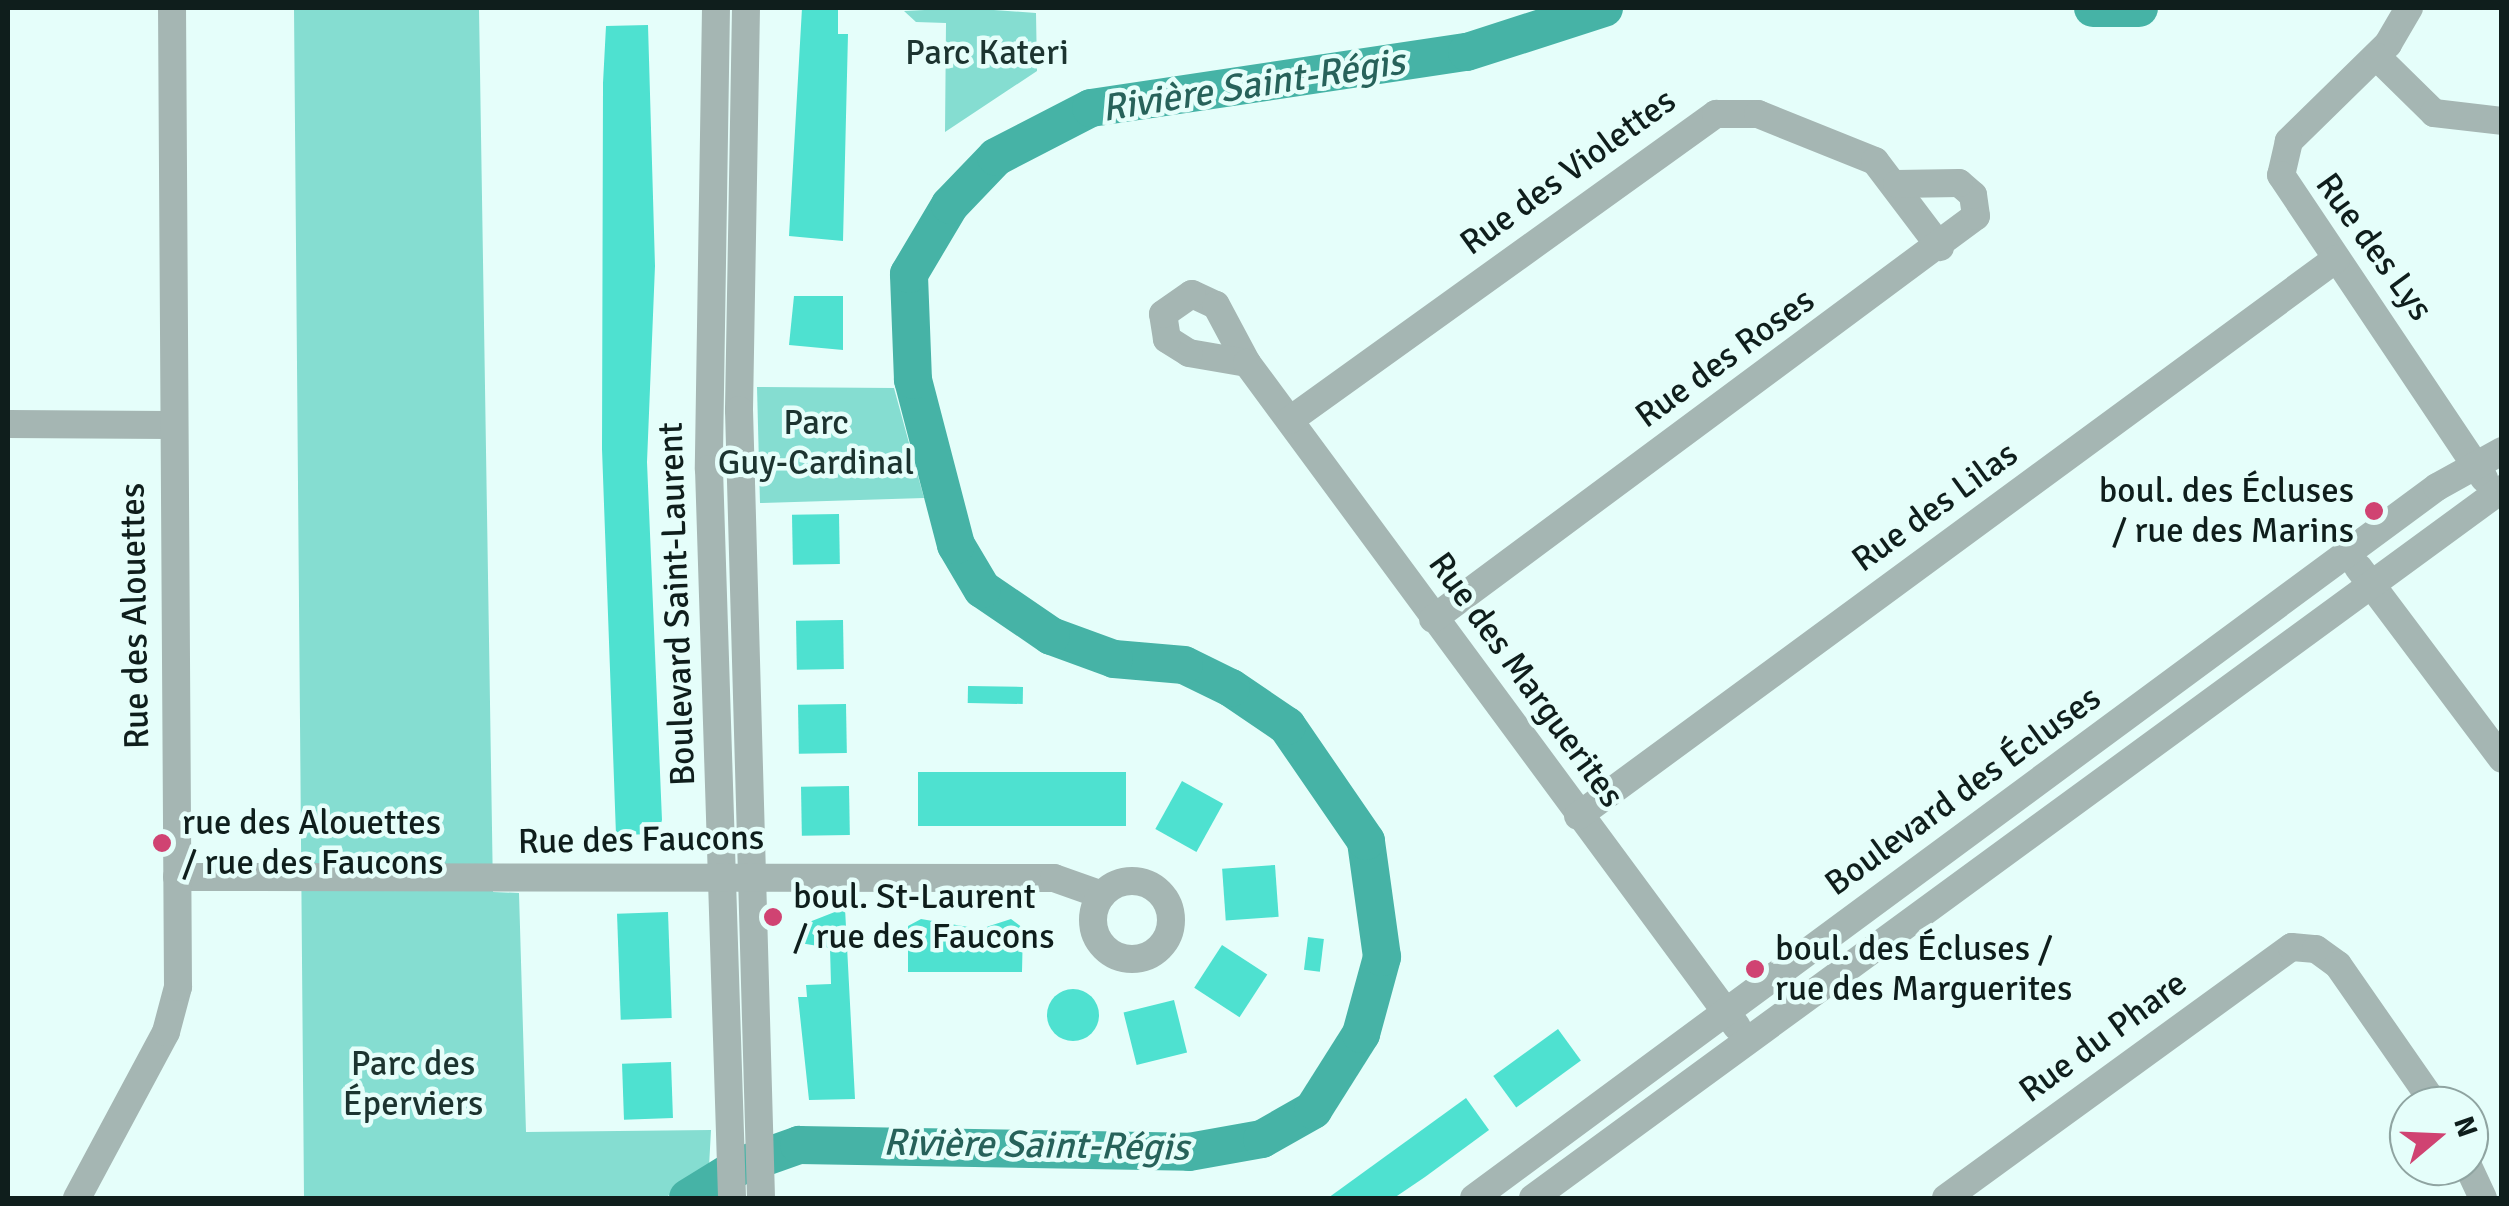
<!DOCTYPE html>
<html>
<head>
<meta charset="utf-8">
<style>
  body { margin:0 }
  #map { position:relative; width:2509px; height:1206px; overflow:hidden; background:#e5fefa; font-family:Signika,sans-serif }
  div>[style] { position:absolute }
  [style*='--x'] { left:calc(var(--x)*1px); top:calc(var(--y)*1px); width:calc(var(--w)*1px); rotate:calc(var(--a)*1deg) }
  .green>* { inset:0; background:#85ddd1 }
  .river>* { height:38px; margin:-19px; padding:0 19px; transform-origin:19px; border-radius:19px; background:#46b3a6 }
  .building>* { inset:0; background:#4ee1d0; transform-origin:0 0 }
  .round { border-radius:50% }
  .minor>* { height:28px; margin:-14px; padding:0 14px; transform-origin:14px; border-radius:14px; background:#a5b6b3 }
  .minor>.ring { margin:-14px; padding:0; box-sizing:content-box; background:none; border:28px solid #a5b6b3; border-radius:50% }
  .dots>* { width:28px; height:28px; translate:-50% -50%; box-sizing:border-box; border:5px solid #e5fefa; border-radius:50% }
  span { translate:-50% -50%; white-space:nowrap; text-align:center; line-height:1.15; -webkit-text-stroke:9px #e5fefa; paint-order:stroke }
  .park-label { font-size:35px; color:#1c3430 }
  .street-label { font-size:35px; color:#0f1e1c }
  .poi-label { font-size:35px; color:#0f1e1c }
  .right { translate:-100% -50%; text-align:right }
  .left { translate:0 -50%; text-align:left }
  .water-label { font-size:38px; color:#27625a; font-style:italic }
  .frame { position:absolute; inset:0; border:10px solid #0f1e1c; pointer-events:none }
  .north { position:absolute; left:2389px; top:1086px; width:100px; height:100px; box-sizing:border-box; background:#e5fefa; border:2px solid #8fa4a1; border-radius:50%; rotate:71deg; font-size:28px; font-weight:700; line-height:40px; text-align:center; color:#0f1e1c }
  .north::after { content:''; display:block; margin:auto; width:35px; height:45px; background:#d04372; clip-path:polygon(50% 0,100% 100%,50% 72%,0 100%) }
</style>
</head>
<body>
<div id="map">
  <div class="green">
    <div style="clip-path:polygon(294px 8px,479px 8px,493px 892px,519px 893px,526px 1132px,711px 1130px,709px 1167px,665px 1198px,304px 1198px)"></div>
    <div style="clip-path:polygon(966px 8px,1036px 13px,1037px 71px,945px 132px,946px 23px,916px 22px,904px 11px)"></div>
    <div style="clip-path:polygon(757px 387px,894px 388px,924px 498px,760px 503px)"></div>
  </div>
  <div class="river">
    <div style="--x:2093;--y:8;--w:46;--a:0"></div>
    <div style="--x:688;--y:1198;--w:61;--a:-31.6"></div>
    <div style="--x:740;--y:1166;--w:63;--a:-19.6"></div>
    <div style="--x:799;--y:1145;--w:390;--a:1"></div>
    <div style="--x:1189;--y:1152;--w:74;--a:-10.1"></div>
    <div style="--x:1262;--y:1139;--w:59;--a:-29.6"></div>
    <div style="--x:1313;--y:1110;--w:90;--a:-57.7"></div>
    <div style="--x:1361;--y:1034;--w:80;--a:-74.7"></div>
    <div style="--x:1382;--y:957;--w:117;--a:-97.9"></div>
    <div style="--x:1366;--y:841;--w:140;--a:-124.5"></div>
    <div style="--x:1287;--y:726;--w:68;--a:-145.8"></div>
    <div style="--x:1231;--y:688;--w:52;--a:-153.9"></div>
    <div style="--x:1184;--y:665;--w:70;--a:-175.1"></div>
    <div style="--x:1114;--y:659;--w:67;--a:-159.9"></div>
    <div style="--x:1051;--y:636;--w:83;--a:-145.7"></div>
    <div style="--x:982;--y:589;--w:51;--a:-120.6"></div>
    <div style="--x:956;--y:545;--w:171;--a:-104.6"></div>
    <div style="--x:913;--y:380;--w:106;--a:-92.2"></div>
    <div style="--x:909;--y:274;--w:80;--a:-59.3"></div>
    <div style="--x:950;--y:205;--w:66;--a:-46.2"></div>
    <div style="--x:996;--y:157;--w:107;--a:-27.3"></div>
    <div style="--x:1091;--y:108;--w:380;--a:-8.5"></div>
    <div style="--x:1467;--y:52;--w:144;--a:-17.8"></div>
  </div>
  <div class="building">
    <div style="clip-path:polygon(802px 8px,838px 8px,838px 34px,848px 34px,843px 241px,789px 236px)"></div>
    <div style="clip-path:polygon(648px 25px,655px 266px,647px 462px,662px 820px,658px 834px,616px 835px,602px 449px,603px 83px,606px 26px)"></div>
    <div style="clip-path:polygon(794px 296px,843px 296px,843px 350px,789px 345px)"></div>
    <div style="left:839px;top:514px;width:50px;height:47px;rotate:89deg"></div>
    <div style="left:843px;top:620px;width:49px;height:47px;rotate:89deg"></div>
    <div style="left:968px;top:686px;width:55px;height:17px;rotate:1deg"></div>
    <div style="left:846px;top:704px;width:49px;height:48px;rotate:89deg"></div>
    <div style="left:918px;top:772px;width:208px;height:54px"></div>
    <div style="left:1182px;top:781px;width:47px;height:55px;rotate:29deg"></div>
    <div style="left:849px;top:786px;width:49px;height:48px;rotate:89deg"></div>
    <div style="left:1275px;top:865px;width:52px;height:53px;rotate:86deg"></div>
    <div style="clip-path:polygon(845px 908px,855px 1099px,809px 1100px,798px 997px,807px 997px,806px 985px,831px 984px,830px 948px,800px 943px,799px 926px)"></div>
    <div style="left:668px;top:912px;width:106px;height:51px;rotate:88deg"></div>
    <div style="clip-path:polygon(921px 919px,980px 929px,1011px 919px,1023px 928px,1022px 972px,908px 972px,908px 926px)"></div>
    <div style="left:1308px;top:937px;width:16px;height:33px;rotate:7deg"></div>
    <div style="left:1222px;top:945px;width:54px;height:51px;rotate:33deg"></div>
    <div class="round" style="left:1047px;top:989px;width:52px;height:52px"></div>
    <div style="left:1174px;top:1000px;width:54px;height:52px;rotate:76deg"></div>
    <div style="left:1558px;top:1029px;width:39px;height:80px;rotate:54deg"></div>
    <div style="left:671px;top:1062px;width:56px;height:49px;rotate:88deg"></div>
    <div style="clip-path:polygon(1466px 1098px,1489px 1130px,1425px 1177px,1394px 1198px,1328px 1198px)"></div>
  </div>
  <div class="minor">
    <div style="--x:716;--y:8;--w:461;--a:90.9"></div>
    <div style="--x:709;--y:469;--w:729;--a:88.19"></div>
    <div style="--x:746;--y:8;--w:402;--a:91"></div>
    <div style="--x:739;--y:410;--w:788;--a:88.4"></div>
    <div style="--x:2409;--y:8;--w:42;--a:120.3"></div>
    <div style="--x:2388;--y:44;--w:139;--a:135.6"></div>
    <div style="--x:2289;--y:141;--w:35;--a:103"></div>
    <div style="--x:2281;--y:175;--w:365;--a:56.2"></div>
    <div style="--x:2377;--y:57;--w:80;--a:44.5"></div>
    <div style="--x:2434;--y:113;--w:68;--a:6.7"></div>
    <div style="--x:1192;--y:294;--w:26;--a:25"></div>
    <div style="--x:1216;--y:305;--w:66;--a:61.9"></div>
    <div style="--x:1247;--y:363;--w:59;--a:-170.2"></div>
    <div style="--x:1189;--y:353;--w:26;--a:-148"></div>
    <div style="--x:1167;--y:339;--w:25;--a:-99"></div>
    <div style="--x:1163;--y:314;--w:35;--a:-35"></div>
    <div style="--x:1247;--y:363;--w:825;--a:53.57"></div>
    <div style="--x:1290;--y:420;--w:525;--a:-35.69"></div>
    <div style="--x:1716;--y:114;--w:42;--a:0"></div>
    <div style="--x:1758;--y:114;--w:126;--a:21.9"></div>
    <div style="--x:1875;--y:161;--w:108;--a:52.9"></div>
    <div style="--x:8;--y:424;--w:161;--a:0.4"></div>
    <div style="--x:2358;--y:567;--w:240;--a:53.1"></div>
    <div style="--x:1433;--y:619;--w:676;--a:-36.58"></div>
    <div style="--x:1976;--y:216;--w:21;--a:-98"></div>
    <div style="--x:1973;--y:195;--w:18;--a:-139"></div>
    <div style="--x:1959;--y:183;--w:62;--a:179.1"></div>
    <div style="--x:1578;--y:816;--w:941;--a:-36.31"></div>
    <div style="--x:177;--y:877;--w:877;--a:0.07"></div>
    <div style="--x:1054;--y:878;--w:51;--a:19.5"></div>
    <div class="ring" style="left:1093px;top:881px;width:50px;height:50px"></div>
    <div style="--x:2468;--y:1166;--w:35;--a:65"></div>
    <div style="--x:77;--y:1198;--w:188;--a:-61.8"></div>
    <div style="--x:166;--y:1032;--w:47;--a:-75.1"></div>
    <div style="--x:178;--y:987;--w:979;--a:-90.35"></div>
    <div style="--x:1474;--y:1198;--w:1197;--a:-36.44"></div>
    <div style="--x:2437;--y:487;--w:74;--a:-29"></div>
    <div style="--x:1533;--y:1198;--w:1201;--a:-36.19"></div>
    <div style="--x:1946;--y:1198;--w:427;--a:-36"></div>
    <div style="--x:2292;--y:947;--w:24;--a:5"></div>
    <div style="--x:2316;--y:949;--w:27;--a:36"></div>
    <div style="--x:2338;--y:965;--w:172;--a:55.2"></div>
  </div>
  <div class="dots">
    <div style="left:2374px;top:511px;background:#d04372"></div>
    <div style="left:162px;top:843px;background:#d04372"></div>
    <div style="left:773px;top:917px;background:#d04372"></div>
    <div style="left:1755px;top:969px;background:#d04372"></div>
  </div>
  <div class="park-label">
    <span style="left:987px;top:53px">Parc Kateri</span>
    <span style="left:816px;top:443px">Parc<br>Guy-Cardinal</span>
    <span style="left:413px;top:1084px">Parc des<br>Éperviers</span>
  </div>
  <div class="street-label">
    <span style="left:1568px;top:172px;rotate:-36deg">Rue des Violettes</span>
    <span style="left:2374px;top:247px;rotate:54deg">Rue des Lys</span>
    <span style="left:1725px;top:358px;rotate:-36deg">Rue des Roses</span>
    <span style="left:1935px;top:507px;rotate:-36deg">Rue des Lilas</span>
    <span style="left:677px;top:604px;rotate:-92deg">Boulevard Saint-Laurent</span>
    <span style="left:135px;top:616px;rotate:-91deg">Rue des Alouettes</span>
    <span style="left:1526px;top:680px;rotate:54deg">Rue des Marguerites</span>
    <span style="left:1963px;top:791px;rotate:-36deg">Boulevard des Écluses</span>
    <span style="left:641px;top:840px;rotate:-1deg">Rue des Faucons</span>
    <span style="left:2103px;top:1037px;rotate:-36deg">Rue du Phare</span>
  </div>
  <div class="poi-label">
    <span class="right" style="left:2354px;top:511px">boul. des Écluses<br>/ rue des Marins</span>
    <span class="left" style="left:182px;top:843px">rue des Alouettes<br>/ rue des Faucons</span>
    <span class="left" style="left:793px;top:917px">boul. St-Laurent<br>/ rue des Faucons</span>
    <span class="left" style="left:1775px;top:969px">boul. des Écluses /<br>rue des Marguerites</span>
  </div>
  <div class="water-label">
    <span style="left:1253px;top:85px;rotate:-9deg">Rivière Saint-Régis</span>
    <span style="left:1036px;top:1145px;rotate:1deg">Rivière Saint-Régis</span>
  </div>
  <div class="frame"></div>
  <div class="north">N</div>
</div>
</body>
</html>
